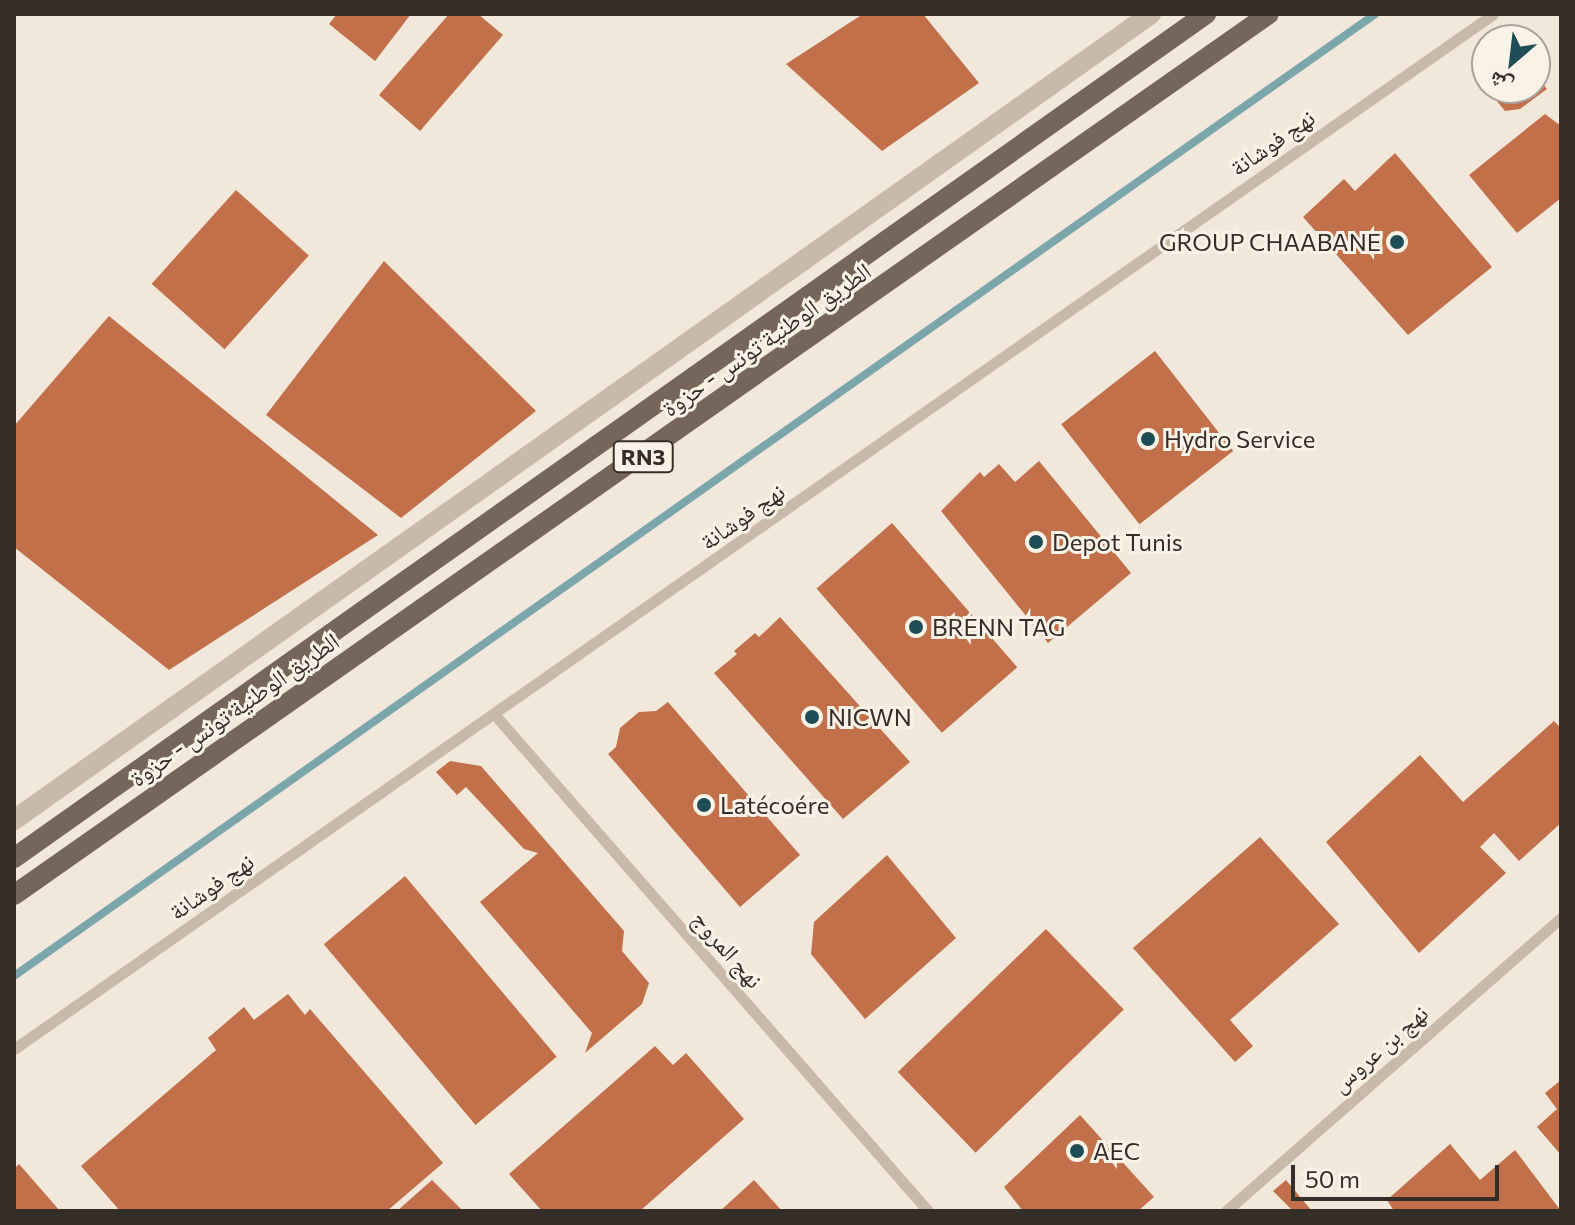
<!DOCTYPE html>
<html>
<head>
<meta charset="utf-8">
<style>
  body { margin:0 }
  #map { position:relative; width:1575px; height:1225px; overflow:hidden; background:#f1e8db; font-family:Commissioner,"Noto Naskh Arabic",sans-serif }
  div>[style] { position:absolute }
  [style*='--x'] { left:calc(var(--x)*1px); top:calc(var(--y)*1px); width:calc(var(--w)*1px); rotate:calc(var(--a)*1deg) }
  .stream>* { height:8px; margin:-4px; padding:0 4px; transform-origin:4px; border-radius:4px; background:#7ba6ac }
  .building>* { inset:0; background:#c17049; transform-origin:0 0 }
  .lane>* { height:11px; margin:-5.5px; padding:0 5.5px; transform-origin:5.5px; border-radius:5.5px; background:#c8b9a8 }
  .street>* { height:20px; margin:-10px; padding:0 10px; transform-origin:10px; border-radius:10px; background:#c8b9a8 }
  .primary>* { height:20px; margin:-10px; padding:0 10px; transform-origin:10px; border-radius:10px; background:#766659 }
  .dots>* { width:22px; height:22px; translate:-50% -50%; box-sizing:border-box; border:4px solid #f8f2e7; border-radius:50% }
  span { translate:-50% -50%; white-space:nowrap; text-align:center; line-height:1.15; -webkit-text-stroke:6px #f8f2e7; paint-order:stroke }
  .shield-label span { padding:2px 6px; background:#f8f2e7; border:2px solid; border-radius:6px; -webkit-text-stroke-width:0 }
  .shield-label { font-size:22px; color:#352d28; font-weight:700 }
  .street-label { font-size:24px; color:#352d28 }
  .poi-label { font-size:24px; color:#352d28 }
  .right { translate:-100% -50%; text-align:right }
  .left { translate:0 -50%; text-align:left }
  .frame { position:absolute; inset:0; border:16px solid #352d28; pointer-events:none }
  .north { position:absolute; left:1471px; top:24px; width:80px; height:80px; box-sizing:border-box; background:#f8f2e7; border:2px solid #aaa39b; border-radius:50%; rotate:208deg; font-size:22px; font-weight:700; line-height:32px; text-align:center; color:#352d28 }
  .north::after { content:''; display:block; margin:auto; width:28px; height:36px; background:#1f4d55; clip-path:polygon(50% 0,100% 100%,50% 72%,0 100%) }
  .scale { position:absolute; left:1291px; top:1165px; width:208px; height:36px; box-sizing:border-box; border:4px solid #352d28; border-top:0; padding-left:10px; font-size:24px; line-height:28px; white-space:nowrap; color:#352d28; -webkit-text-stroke:6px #f8f2e7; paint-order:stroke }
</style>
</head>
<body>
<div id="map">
  <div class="stream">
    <div style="--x:14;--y:976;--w:1667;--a:-35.25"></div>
  </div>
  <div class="building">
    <div style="clip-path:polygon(337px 14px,411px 14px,375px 61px,329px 24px)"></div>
    <div style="clip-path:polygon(449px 14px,478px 14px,503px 35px,420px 131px,379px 95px)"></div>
    <div style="clip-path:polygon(863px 14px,923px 14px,979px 83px,882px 151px,786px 64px)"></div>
    <div style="clip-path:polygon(1535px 74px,1547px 89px,1520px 109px,1505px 111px,1481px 82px,1487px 78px,1487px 88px,1535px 88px)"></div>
    <div style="clip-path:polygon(1545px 114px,1561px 126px,1561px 198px,1517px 233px,1469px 175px)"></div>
    <div style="clip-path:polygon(1395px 153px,1492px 267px,1408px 335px,1303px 217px,1344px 179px,1355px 191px)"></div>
    <div style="left:236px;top:190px;width:98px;height:126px;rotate:42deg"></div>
    <div style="clip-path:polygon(384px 261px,536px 411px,401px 518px,266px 415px)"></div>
    <div style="clip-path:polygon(109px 316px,378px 535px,169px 670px,14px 547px,14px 426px)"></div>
    <div style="left:1155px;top:351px;width:127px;height:119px;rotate:52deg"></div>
    <div style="clip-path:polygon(1039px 461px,1131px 573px,1048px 643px,941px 511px,980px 472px,984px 477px,999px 464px,1015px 482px)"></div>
    <div style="left:892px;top:523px;width:191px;height:100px;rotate:49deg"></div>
    <div style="clip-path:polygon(780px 617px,910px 762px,843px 819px,714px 673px,737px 654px,734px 651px,755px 633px,759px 637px)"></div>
    <div style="clip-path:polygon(668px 702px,800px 855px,740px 907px,608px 754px,616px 747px,620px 728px,639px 712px,656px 711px)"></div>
    <div style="clip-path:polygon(1554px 721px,1561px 728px,1561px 823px,1519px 861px,1494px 833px,1480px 847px,1506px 873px,1419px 953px,1326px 842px,1420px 755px,1463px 802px)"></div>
    <div style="clip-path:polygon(450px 761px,481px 766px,624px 931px,622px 951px,649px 983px,642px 1004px,585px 1053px,592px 1033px,480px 902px,538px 853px,524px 849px,466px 787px,457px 795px,436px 772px)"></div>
    <div style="clip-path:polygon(1260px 837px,1339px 924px,1230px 1020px,1253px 1046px,1235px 1062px,1133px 948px)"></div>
    <div style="clip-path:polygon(887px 855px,956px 938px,865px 1019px,811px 954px,814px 922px)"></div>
    <div style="left:405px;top:876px;width:236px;height:106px;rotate:50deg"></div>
    <div style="left:1046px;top:929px;width:112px;height:206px;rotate:46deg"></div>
    <div style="clip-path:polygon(288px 994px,305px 1015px,310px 1009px,443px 1163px,387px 1211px,120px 1211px,81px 1166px,216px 1050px,208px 1038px,244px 1007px,254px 1020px)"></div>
    <div style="clip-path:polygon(655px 1046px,673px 1065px,686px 1053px,744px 1119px,640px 1211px,542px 1211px,509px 1174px)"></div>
    <div style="clip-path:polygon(1561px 1080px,1561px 1155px,1537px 1127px,1557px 1109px,1545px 1093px)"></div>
    <div style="clip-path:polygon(1080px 1115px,1154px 1197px,1138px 1211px,1023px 1211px,1004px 1187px)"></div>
    <div style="clip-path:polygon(1450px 1144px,1480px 1180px,1515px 1150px,1561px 1211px,1394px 1211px,1387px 1200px)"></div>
    <div style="clip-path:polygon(19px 1164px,60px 1211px,14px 1211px,14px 1169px)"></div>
    <div style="clip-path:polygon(432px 1180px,463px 1211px,397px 1211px)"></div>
    <div style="clip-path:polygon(754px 1180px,782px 1211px,720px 1211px)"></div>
    <div style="clip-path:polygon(1286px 1180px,1312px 1211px,1293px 1211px,1273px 1191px)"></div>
  </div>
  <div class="lane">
    <div style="--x:495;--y:715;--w:658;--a:48.88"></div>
    <div style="--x:14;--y:1049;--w:1805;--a:-34.98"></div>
    <div style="--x:1226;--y:1211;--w:445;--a:-41.2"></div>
  </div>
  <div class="street">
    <div style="--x:14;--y:820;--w:1394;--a:-35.33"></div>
  </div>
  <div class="primary">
    <div style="--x:14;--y:858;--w:1461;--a:-35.3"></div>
    <div style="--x:14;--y:895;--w:1533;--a:-35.07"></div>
  </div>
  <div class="dots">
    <div style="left:1397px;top:242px;background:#1f4d55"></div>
    <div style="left:1148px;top:439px;background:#1f4d55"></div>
    <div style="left:1036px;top:542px;background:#1f4d55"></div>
    <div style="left:916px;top:627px;background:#1f4d55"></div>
    <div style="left:812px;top:717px;background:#1f4d55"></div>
    <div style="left:704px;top:805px;background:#1f4d55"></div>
    <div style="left:1077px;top:1151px;background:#1f4d55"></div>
  </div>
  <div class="shield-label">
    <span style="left:643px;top:457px">RN3</span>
  </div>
  <div class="street-label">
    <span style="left:1272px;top:142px;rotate:-35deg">نهج فوشانة</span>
    <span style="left:766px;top:339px;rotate:-35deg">الطريق الوطنية تونس - حزوة</span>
    <span style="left:742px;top:516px;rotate:-35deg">نهج فوشانة</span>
    <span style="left:234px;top:709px;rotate:-35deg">الطريق الوطنية تونس - حزوة</span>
    <span style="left:211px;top:886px;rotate:-35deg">نهج فوشانة</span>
    <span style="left:728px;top:949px;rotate:49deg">نهج المروج</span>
    <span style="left:1379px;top:1048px;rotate:-41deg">نهج بن عروس</span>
  </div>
  <div class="poi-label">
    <span class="right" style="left:1381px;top:242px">GROUP CHAABANE</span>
    <span class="left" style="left:1164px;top:439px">Hydro Service</span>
    <span class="left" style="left:1052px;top:542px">Depot Tunis</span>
    <span class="left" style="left:932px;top:627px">BRENN TAG</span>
    <span class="left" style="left:828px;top:717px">NICWN</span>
    <span class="left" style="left:720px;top:805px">Latécoére</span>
    <span class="left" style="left:1093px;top:1151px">AEC</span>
  </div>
  <div class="frame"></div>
  <div class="north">ش</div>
  <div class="scale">50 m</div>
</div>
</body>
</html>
